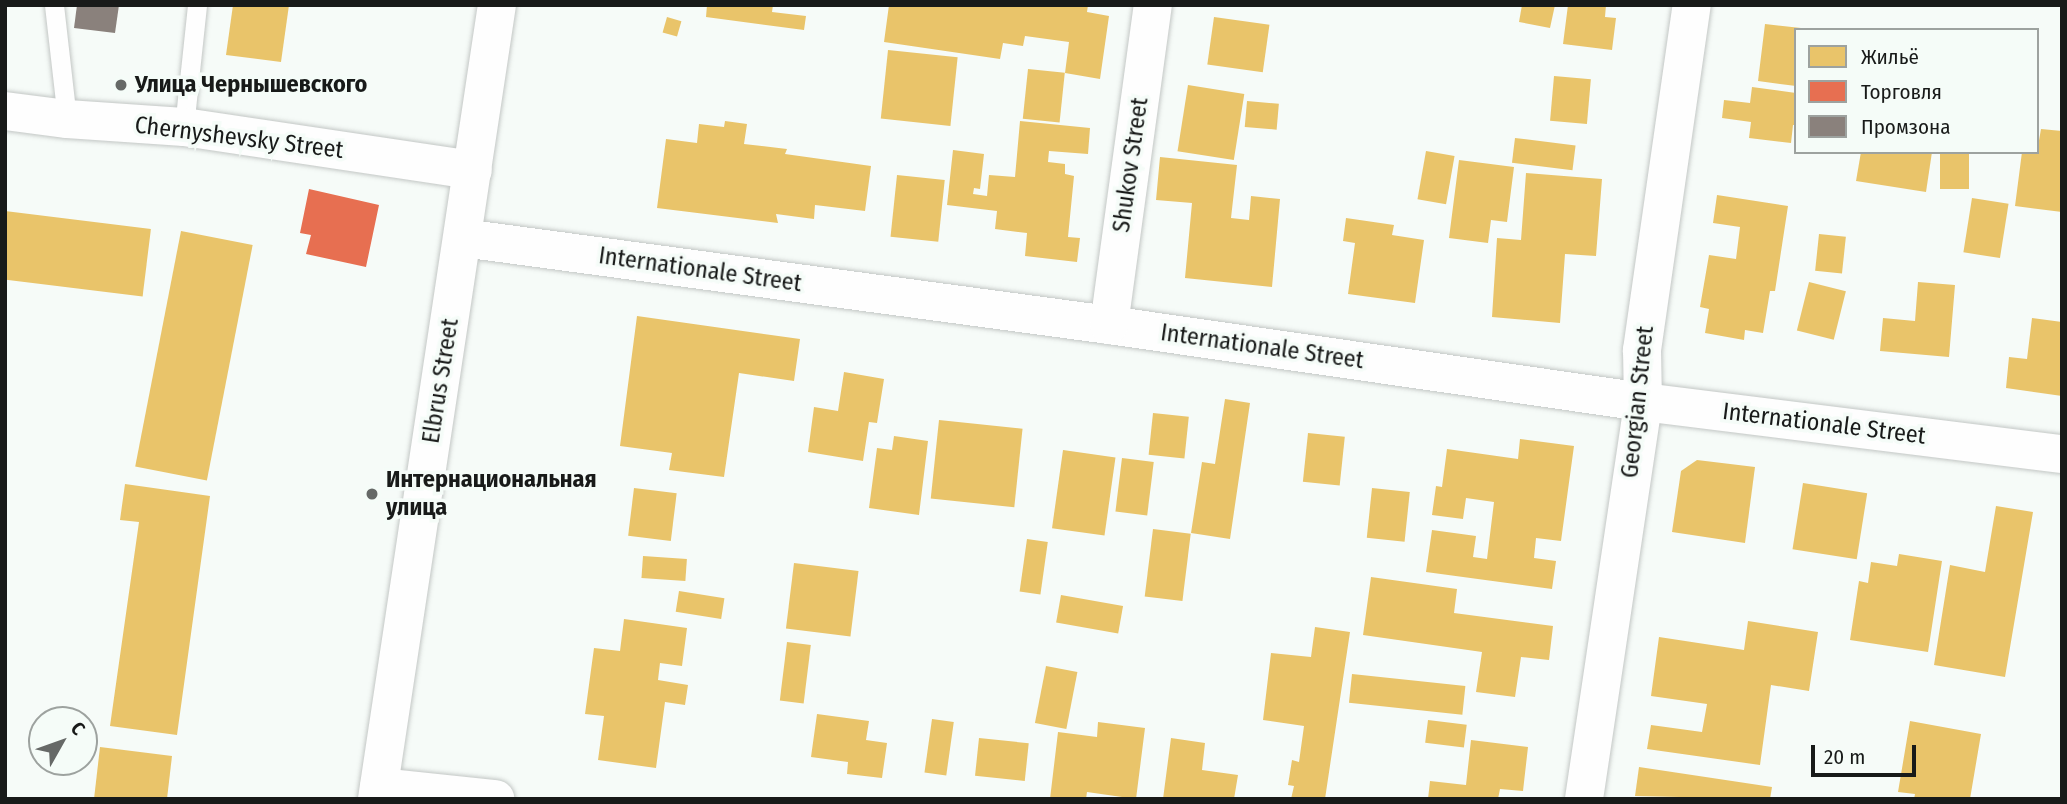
<!DOCTYPE html>
<html>
<head>
<meta charset="utf-8">
<style>
  body { margin:0 }
  #map { position:relative; width:2067px; height:804px; overflow:hidden; background:#f6fbf8; font-family:"Fira Sans Condensed",sans-serif }
  div>[style] { position:absolute }
  [style*='--x'] { left:calc(var(--x)*1px); top:calc(var(--y)*1px); width:calc(var(--w)*1px); rotate:calc(var(--a)*1deg) }
  .homes>* { inset:0; background:#e9c46a; transform-origin:0 0 }
  .shops>* { inset:0; background:#e76f51 }
  .industry>* { inset:0; background:#8a817c }
  .roads { filter:drop-shadow(0 0 2px #c3c7c5) drop-shadow(0 0 2px #c3c7c5) }
  .lane>* { height:19px; margin:-9.5px; padding:0 9.5px; transform-origin:9.5px; border-radius:9.5px; background:#fefefe }
  .street>* { height:38px; margin:-19px; padding:0 19px; transform-origin:19px; border-radius:19px; background:#fefefe }
  .secondary>* { height:38px; margin:-19px; padding:0 19px; transform-origin:19px; border-radius:19px; background:#fefefe }
  .dots>* { width:19px; height:19px; translate:-50% -50%; box-sizing:border-box; border:4px solid #f5fcf8; border-radius:50% }
  span { translate:-50% -50%; white-space:nowrap; text-align:center; line-height:1.15; -webkit-text-stroke:7px #f5fcf8; paint-order:stroke }
  .poi-label { font-size:24px; color:#181a19; font-weight:700 }
  .left { translate:0 -50%; text-align:left }
  .street-label { font-size:24px; color:#181a19 }
  .frame { position:absolute; inset:0; border:7px solid #181a19; pointer-events:none }
  .legend { position:absolute; left:1794px; top:28px; width:245px; height:126px; box-sizing:border-box; background:#f5fcf8; border:2px solid #9da29f; margin:0; padding:9px 12px; list-style:none; font-size:21px; color:#181a19 }
  .legend li { display:flex; align-items:center; gap:14px; height:35px }
  .legend b { width:35px; border:2px solid #9da29f }
  .north { position:absolute; left:28px; top:706px; width:70px; height:70px; box-sizing:border-box; background:#f5fcf8; border:2px solid #9da29f; border-radius:50%; rotate:50deg; font-size:19px; font-weight:700; line-height:28px; text-align:center; color:#181a19 }
  .north::after { content:''; display:block; margin:auto; width:24px; height:32px; background:#666967; clip-path:polygon(50% 0,100% 100%,50% 72%,0 100%) }
  .scale { position:absolute; left:1811px; top:745px; width:105px; height:32px; box-sizing:border-box; border:4px solid #181a19; border-top:0; padding-left:9px; font-size:21px; line-height:24px; white-space:nowrap; color:#181a19; -webkit-text-stroke:5px #f5fcf8; paint-order:stroke }
</style>
</head>
<body>
<div id="map">
  <div class="homes">
    <div style="clip-path:polygon(233px 5px,289px 5px,281px 62px,226px 55px)"></div>
    <div style="clip-path:polygon(707px 5px,773px 5px,772px 12px,806px 16px,804px 30px,706px 17px)"></div>
    <div style="clip-path:polygon(889px 5px,1088px 5px,1087px 12px,1109px 16px,1100px 79px,1065px 73px,1069px 42px,1025px 36px,1023px 46px,1003px 43px,1000px 59px,884px 42px)"></div>
    <div style="clip-path:polygon(1522px 5px,1555px 5px,1550px 28px,1519px 22px)"></div>
    <div style="clip-path:polygon(1568px 5px,1606px 5px,1605px 17px,1616px 18px,1612px 50px,1563px 44px)"></div>
    <div style="left:667px;top:17px;width:15px;height:16px;rotate:16deg"></div>
    <div style="left:1214px;top:17px;width:56px;height:48px;rotate:8deg"></div>
    <div style="clip-path:polygon(1765px 24px,1801px 28px,1796px 30px,1796px 86px,1758px 81px)"></div>
    <div style="left:888px;top:50px;width:70px;height:69px;rotate:6deg"></div>
    <div style="left:1028px;top:69px;width:37px;height:50px;rotate:6deg"></div>
    <div style="left:1554px;top:76px;width:37px;height:45px;rotate:5deg"></div>
    <div style="left:1188px;top:85px;width:57px;height:67px;rotate:9deg"></div>
    <div style="clip-path:polygon(1752px 87px,1796px 93px,1796px 125px,1793px 125px,1791px 143px,1749px 138px,1751px 122px,1722px 118px,1724px 100px,1750px 103px)"></div>
    <div style="left:1247px;top:101px;width:32px;height:26px;rotate:5deg"></div>
    <div style="clip-path:polygon(725px 121px,747px 124px,744px 144px,787px 149px,785px 154px,871px 166px,865px 211px,815px 205px,814px 219px,776px 214px,778px 223px,657px 208px,666px 139px,697px 143px,699px 124px,724px 127px)"></div>
    <div style="clip-path:polygon(1020px 121px,1090px 128px,1088px 154px,1049px 151px,1048px 162px,1065px 164px,1065px 174px,1074px 176px,1068px 237px,1080px 238px,1077px 262px,1025px 256px,1027px 233px,995px 229px,997px 211px,947px 205px,953px 150px,984px 154px,980px 189px,974px 188px,973px 194px,987px 196px,989px 175px,1015px 177px)"></div>
    <div style="clip-path:polygon(2041px 129px,2062px 131px,2062px 212px,2015px 206px,2022px 152px,2037px 152px)"></div>
    <div style="left:1515px;top:138px;width:61px;height:25px;rotate:7deg"></div>
    <div style="left:1426px;top:151px;width:29px;height:49px;rotate:10deg"></div>
    <div style="clip-path:polygon(1861px 152px,1932px 152px,1926px 192px,1856px 181px)"></div>
    <div style="left:1940px;top:152px;width:29px;height:37px"></div>
    <div style="clip-path:polygon(1160px 157px,1237px 165px,1231px 218px,1249px 220px,1251px 196px,1280px 199px,1272px 287px,1185px 278px,1192px 203px,1156px 200px)"></div>
    <div style="clip-path:polygon(1459px 160px,1514px 167px,1507px 222px,1491px 220px,1488px 243px,1449px 238px)"></div>
    <div style="clip-path:polygon(1526px 173px,1602px 179px,1596px 256px,1565px 254px,1560px 323px,1492px 317px,1497px 238px,1521px 240px)"></div>
    <div style="left:897px;top:175px;width:48px;height:62px;rotate:6deg"></div>
    <div style="clip-path:polygon(1717px 195px,1788px 206px,1775px 291px,1770px 291px,1763px 333px,1745px 330px,1744px 340px,1705px 333px,1709px 309px,1700px 307px,1709px 255px,1736px 259px,1740px 227px,1713px 223px)"></div>
    <div style="left:1972px;top:198px;width:37px;height:55px;rotate:9deg"></div>
    <div style="left:5px;top:211px;width:147px;height:68px;rotate:7deg"></div>
    <div style="clip-path:polygon(1346px 218px,1394px 225px,1392px 235px,1424px 240px,1415px 303px,1348px 294px,1355px 243px,1343px 241px)"></div>
    <div style="left:181px;top:231px;width:73px;height:240px;rotate:11deg"></div>
    <div style="left:1819px;top:234px;width:27px;height:37px;rotate:6deg"></div>
    <div style="left:1809px;top:282px;width:38px;height:50px;rotate:14deg"></div>
    <div style="clip-path:polygon(1918px 282px,1955px 285px,1949px 357px,1880px 351px,1883px 318px,1915px 321px)"></div>
    <div style="clip-path:polygon(637px 316px,800px 339px,794px 381px,739px 373px,724px 477px,669px 470px,672px 453px,620px 446px)"></div>
    <div style="clip-path:polygon(2032px 318px,2062px 322px,2062px 396px,2006px 388px,2009px 357px,2027px 359px)"></div>
    <div style="clip-path:polygon(844px 372px,884px 379px,877px 423px,869px 422px,863px 461px,808px 452px,814px 407px,838px 411px)"></div>
    <div style="clip-path:polygon(1225px 399px,1250px 403px,1230px 539px,1191px 533px,1202px 462px,1215px 464px)"></div>
    <div style="left:1153px;top:413px;width:36px;height:42px;rotate:6deg"></div>
    <div style="left:939px;top:420px;width:84px;height:79px;rotate:6deg"></div>
    <div style="left:1308px;top:433px;width:37px;height:49px;rotate:6deg"></div>
    <div style="clip-path:polygon(894px 436px,928px 441px,919px 515px,869px 508px,877px 448px,892px 450px)"></div>
    <div style="clip-path:polygon(1520px 439px,1574px 446px,1561px 541px,1536px 538px,1534px 558px,1556px 561px,1552px 589px,1426px 572px,1432px 530px,1476px 536px,1473px 557px,1487px 559px,1494px 502px,1466px 498px,1463px 519px,1432px 515px,1436px 486px,1442px 487px,1447px 449px,1518px 459px)"></div>
    <div style="left:1063px;top:450px;width:53px;height:79px;rotate:8deg"></div>
    <div style="left:1122px;top:458px;width:32px;height:54px;rotate:7deg"></div>
    <div style="clip-path:polygon(1697px 460px,1755px 467px,1745px 543px,1672px 532px,1681px 471px)"></div>
    <div style="left:1803px;top:483px;width:65px;height:67px;rotate:9deg"></div>
    <div style="clip-path:polygon(125px 484px,210px 496px,177px 735px,110px 726px,139px 522px,120px 520px)"></div>
    <div style="left:634px;top:488px;width:43px;height:48px;rotate:7deg"></div>
    <div style="left:1372px;top:488px;width:38px;height:50px;rotate:6deg"></div>
    <div style="clip-path:polygon(1996px 506px,2033px 512px,2005px 677px,1934px 665px,1950px 565px,1985px 572px)"></div>
    <div style="left:1153px;top:529px;width:38px;height:68px;rotate:7deg"></div>
    <div style="left:1027px;top:539px;width:21px;height:53px;rotate:8deg"></div>
    <div style="clip-path:polygon(1899px 554px,1942px 561px,1928px 652px,1850px 640px,1859px 581px,1868px 583px,1871px 562px,1897px 566px)"></div>
    <div style="left:643px;top:556px;width:44px;height:22px;rotate:4deg"></div>
    <div style="left:794px;top:563px;width:65px;height:66px;rotate:7deg"></div>
    <div style="clip-path:polygon(1371px 577px,1457px 589px,1454px 613px,1553px 626px,1549px 660px,1521px 657px,1515px 697px,1476px 692px,1482px 652px,1363px 635px)"></div>
    <div style="left:679px;top:591px;width:46px;height:21px;rotate:9deg"></div>
    <div style="left:1061px;top:595px;width:63px;height:28px;rotate:10deg"></div>
    <div style="clip-path:polygon(624px 619px,687px 628px,682px 666px,660px 663px,658px 680px,688px 685px,685px 705px,665px 702px,656px 768px,598px 760px,604px 716px,585px 714px,594px 648px,620px 651px)"></div>
    <div style="clip-path:polygon(1748px 621px,1818px 632px,1809px 691px,1771px 685px,1760px 765px,1647px 749px,1651px 725px,1702px 732px,1707px 704px,1651px 696px,1659px 637px,1744px 650px)"></div>
    <div style="clip-path:polygon(1315px 627px,1350px 632px,1325px 799px,1291px 799px,1294px 786px,1288px 785px,1292px 760px,1299px 762px,1304px 726px,1263px 720px,1271px 653px,1311px 657px)"></div>
    <div style="left:787px;top:642px;width:24px;height:59px;rotate:7deg"></div>
    <div style="left:1046px;top:666px;width:32px;height:58px;rotate:11deg"></div>
    <div style="left:1352px;top:674px;width:114px;height:29px;rotate:6deg"></div>
    <div style="clip-path:polygon(817px 714px,869px 721px,866px 740px,887px 743px,882px 778px,847px 774px,848px 762px,811px 757px)"></div>
    <div style="left:932px;top:719px;width:22px;height:54px;rotate:8deg"></div>
    <div style="left:1428px;top:720px;width:39px;height:23px;rotate:7deg"></div>
    <div style="clip-path:polygon(1910px 721px,1981px 734px,1970px 799px,1914px 799px,1915px 794px,1898px 792px)"></div>
    <div style="clip-path:polygon(1098px 722px,1145px 728px,1136px 799px,1087px 792px,1086px 799px,1050px 799px,1058px 732px,1097px 737px)"></div>
    <div style="left:979px;top:738px;width:50px;height:38px;rotate:6deg"></div>
    <div style="clip-path:polygon(1171px 738px,1205px 743px,1202px 770px,1238px 775px,1234px 799px,1163px 799px)"></div>
    <div style="clip-path:polygon(1471px 740px,1528px 747px,1523px 791px,1500px 789px,1498px 799px,1428px 799px,1430px 781px,1466px 785px)"></div>
    <div style="clip-path:polygon(100px 747px,172px 756px,167px 799px,94px 799px)"></div>
    <div style="clip-path:polygon(1639px 767px,1772px 787px,1770px 799px,1635px 796px)"></div>
  </div>
  <div class="shops">
    <div style="clip-path:polygon(309px 189px,379px 205px,366px 267px,306px 254px,311px 235px,300px 233px)"></div>
  </div>
  <div class="industry">
    <div style="clip-path:polygon(77px 5px,119px 5px,115px 33px,74px 28px)"></div>
  </div>
  <div class="roads">
    <div class="lane">
      <div style="--x:54;--y:5;--w:115;--a:83.5"></div>
      <div style="--x:184;--y:127;--w:123;--a:-83.9"></div>
    </div>
    <div class="street">
      <div style="--x:5;--y:111;--w:63;--a:7.4"></div>
      <div style="--x:67;--y:119;--w:117;--a:3.9"></div>
      <div style="--x:184;--y:127;--w:292;--a:8.5"></div>
      <div style="--x:463;--y:238;--w:652;--a:7.67"></div>
      <div style="--x:1109;--y:325;--w:540;--a:8.21"></div>
      <div style="--x:1643;--y:402;--w:422;--a:7.1"></div>
      <div style="--x:1109;--y:325;--w:323;--a:-82.2"></div>
      <div style="--x:379;--y:787;--w:117;--a:5.9"></div>
      <div style="--x:1584;--y:799;--w:401;--a:-81.5"></div>
      <div style="--x:1643;--y:402;--w:52;--a:-91.1"></div>
      <div style="--x:1642;--y:350;--w:349;--a:-81.8"></div>
    </div>
    <div class="secondary">
      <div style="--x:377;--y:799;--w:803;--a:-81.41"></div>
    </div>
  </div>
  <div class="dots">
    <div style="left:121px;top:85px;background:#666967"></div>
    <div style="left:372px;top:494px;background:#666967"></div>
  </div>
  <div class="poi-label">
    <span class="left" style="left:135px;top:85px">Улица Чернышевского</span>
    <span class="left" style="left:386px;top:494px">Интернациональная<br>улица</span>
  </div>
  <div class="street-label">
    <span style="left:239px;top:138px;rotate:7deg">Chernyshevsky Street</span>
    <span style="left:1131px;top:165px;rotate:-82deg">Shukov Street</span>
    <span style="left:700px;top:270px;rotate:8deg">Internationale Street</span>
    <span style="left:1262px;top:347px;rotate:8deg">Internationale Street</span>
    <span style="left:441px;top:381px;rotate:-81deg">Elbrus Street</span>
    <span style="left:1638px;top:402px;rotate:-84deg">Georgian Street</span>
    <span style="left:1824px;top:424px;rotate:7deg">Internationale Street</span>
  </div>
  <div class="frame"></div>
  <ul class="legend">
  <li><b style="height:19px;background:#e9c46a"></b>Жильё</li>
  <li><b style="height:19px;background:#e76f51"></b>Торговля</li>
  <li><b style="height:19px;background:#8a817c"></b>Промзона</li>
  </ul>
  <div class="north">С</div>
  <div class="scale">20 m</div>
</div>
</body>
</html>
